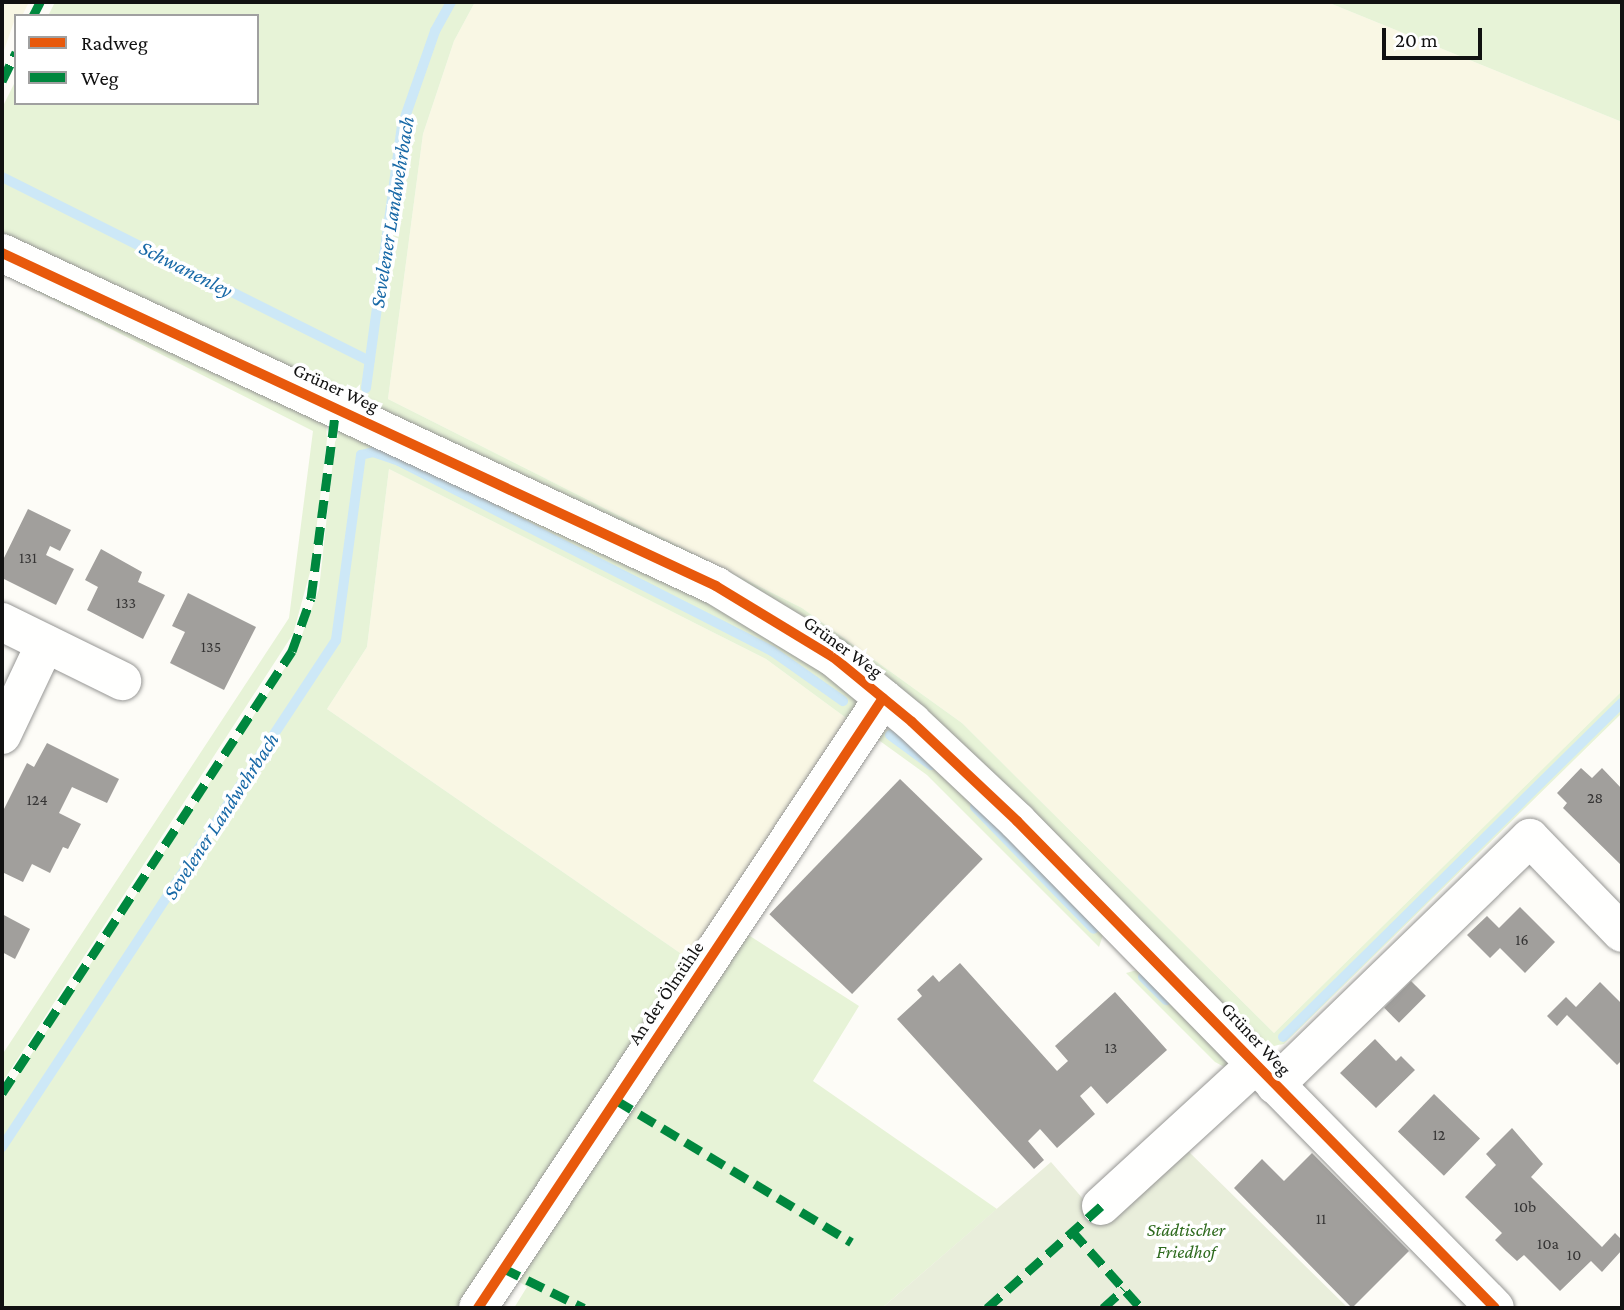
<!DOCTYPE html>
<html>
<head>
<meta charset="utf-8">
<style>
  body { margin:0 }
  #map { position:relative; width:1624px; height:1310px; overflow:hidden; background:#fdfcf7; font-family:"Crimson Pro",serif }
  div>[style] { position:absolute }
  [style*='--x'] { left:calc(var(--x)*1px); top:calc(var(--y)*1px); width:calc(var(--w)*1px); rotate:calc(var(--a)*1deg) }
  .farmland>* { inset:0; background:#f9f7e4 }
  .green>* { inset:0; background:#e7f3d7 }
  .cemetery>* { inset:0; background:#e9eedb }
  .stream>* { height:10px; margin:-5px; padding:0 5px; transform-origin:5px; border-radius:5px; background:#cde8f7 }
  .building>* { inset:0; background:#a19f9c; transform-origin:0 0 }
  .roads { filter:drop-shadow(0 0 2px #979795) drop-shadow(0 0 2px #979795) }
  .minor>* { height:38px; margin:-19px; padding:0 19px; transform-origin:19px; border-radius:19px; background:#fffffe }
  .quiet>* { height:9px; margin-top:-4.5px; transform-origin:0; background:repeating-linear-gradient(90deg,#00873e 0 18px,transparent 0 27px) }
  .cycleway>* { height:10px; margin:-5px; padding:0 5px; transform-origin:5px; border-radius:5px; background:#e8590c }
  span { translate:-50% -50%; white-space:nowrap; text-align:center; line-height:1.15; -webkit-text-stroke:7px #fff; paint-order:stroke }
  .number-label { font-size:16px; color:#353434 }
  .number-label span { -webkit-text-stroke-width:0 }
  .street-label { font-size:19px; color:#111 }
  .park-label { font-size:19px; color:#2f6b1f; font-style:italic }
  .water-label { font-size:21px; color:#1768a6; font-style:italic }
  .frame { position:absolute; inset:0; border:4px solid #111; pointer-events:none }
  .legend { position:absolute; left:14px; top:14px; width:245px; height:91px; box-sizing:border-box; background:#fff; border:2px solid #a0a0a0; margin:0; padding:9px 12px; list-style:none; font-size:21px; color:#111 }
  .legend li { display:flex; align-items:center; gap:14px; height:35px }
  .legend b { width:35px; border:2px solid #a0a0a0 }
  .scale { position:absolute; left:1382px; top:28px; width:100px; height:32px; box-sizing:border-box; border:4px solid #111; border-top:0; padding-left:9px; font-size:21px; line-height:24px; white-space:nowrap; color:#111; -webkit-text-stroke:5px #fff; paint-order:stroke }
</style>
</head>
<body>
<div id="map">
  <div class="farmland">
    <div style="clip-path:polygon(2px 2px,29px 2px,22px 16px,16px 16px,2px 56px)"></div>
    <div style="clip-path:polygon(475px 2px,1327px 2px,1622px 122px,1622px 691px,1274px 1033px,962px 723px,802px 608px,388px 399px,423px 134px,454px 41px)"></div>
    <div style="clip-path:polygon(389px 469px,766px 659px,853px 723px,696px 964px,327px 709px,367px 647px)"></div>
  </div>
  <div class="green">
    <div style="clip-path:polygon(55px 2px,475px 2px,454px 41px,423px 134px,388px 399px,802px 608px,962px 723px,1274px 1033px,1622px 691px,1622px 713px,1284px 1044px,1264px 1048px,898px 694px,2px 242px,2px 108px,16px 80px,16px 103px,257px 103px,257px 16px,48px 16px)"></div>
    <div style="clip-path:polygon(1327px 2px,1622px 2px,1622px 122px)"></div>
    <div style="clip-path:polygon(2px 274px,326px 423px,327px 439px,312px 565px,293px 634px,2px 1083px,2px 1055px,289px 618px,313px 431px)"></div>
    <div style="clip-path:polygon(343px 424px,733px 607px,858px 698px,853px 723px,766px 659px,389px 469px,367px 647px,327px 709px,696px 964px,470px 1308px,2px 1308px,2px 1099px,296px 651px,319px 589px,335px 442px)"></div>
    <div style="clip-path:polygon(889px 729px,904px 731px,1103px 935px,1099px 947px,927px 775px,873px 736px)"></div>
    <div style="clip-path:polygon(742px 931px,859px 1006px,813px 1081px,997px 1209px,882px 1308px,514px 1308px,527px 1287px,515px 1279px)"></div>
    <div style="clip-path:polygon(1137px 970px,1231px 1056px,1230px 1070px,1215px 1062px,1126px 973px)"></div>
  </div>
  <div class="cemetery">
    <div style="clip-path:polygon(1186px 1149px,1348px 1308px,882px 1308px,1051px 1162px,1104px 1223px)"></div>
  </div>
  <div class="stream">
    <div style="--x:2;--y:177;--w:411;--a:26.6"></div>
    <div style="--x:366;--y:388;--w:264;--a:-82.2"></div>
    <div style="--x:402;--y:126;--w:101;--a:-70.8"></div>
    <div style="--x:435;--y:31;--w:33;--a:-61"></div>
    <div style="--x:890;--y:735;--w:51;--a:36.2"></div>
    <div style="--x:975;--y:807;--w:170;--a:45.7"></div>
    <div style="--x:1143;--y:977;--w:33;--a:45"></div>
    <div style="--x:1283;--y:1037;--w:476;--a:-44.6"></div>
    <div style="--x:2;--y:1147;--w:607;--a:-56.62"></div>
    <div style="--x:336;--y:640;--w:187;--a:-82.3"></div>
    <div style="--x:361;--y:455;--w:12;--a:-14"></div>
    <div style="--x:373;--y:452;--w:28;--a:19"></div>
    <div style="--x:399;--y:461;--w:419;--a:27"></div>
    <div style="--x:772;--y:651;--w:87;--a:35.2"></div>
  </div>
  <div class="building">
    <div style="clip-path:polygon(28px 509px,71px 530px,60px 551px,50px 546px,46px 555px,74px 569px,56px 605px,2px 578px,2px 562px)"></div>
    <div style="clip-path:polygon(101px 549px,142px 572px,138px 582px,165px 595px,143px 639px,87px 610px,98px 587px,85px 580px)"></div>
    <div style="clip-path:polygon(188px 593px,256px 627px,224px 690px,170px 663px,185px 632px,172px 626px)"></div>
    <div style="clip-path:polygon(47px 743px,119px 779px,107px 803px,72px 787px,59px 813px,81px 824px,68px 849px,63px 847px,50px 873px,32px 864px,23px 882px,2px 872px,2px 813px,27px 763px,34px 767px)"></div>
    <div style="clip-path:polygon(1581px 768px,1592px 778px,1602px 768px,1622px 789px,1622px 866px,1563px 808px,1567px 803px,1557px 793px)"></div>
    <div style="left:900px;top:779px;width:115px;height:188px;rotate:44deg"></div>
    <div style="clip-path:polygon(1520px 907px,1555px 942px,1525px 973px,1500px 948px,1490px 958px,1467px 935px,1487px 916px,1499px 928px)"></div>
    <div style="clip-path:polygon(2px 914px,30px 929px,15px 959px,2px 952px)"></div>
    <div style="clip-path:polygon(960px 963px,1057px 1071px,1068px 1061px,1055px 1046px,1115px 992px,1167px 1050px,1107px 1104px,1091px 1086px,1080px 1096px,1095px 1114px,1057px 1148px,1040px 1129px,1028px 1141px,1044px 1160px,1034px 1169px,897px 1019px,922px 996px,917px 990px,933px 975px,939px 982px)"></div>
    <div style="left:1411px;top:981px;width:21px;height:38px;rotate:45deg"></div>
    <div style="clip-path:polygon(1600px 982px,1622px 1004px,1622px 1060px,1617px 1065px,1567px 1015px,1557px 1026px,1547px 1016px,1566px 997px,1576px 1007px)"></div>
    <div style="clip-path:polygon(1375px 1039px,1396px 1061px,1401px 1056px,1415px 1070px,1376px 1108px,1340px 1073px)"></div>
    <div style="left:1434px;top:1094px;width:64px;height:52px;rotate:44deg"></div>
    <div style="clip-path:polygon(1512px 1128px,1543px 1164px,1531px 1177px,1602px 1247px,1615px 1233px,1622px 1240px,1622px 1250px,1602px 1272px,1591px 1261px,1560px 1291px,1524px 1255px,1517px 1261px,1506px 1251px,1495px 1240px,1502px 1233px,1465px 1197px,1496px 1165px,1486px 1154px)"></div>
    <div style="clip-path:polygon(1312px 1153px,1409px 1251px,1352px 1308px,1234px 1188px,1262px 1159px,1284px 1181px)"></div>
  </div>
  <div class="roads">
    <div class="minor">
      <div style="--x:2;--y:253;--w:788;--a:25"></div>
      <div style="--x:716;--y:586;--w:137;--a:31.3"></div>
      <div style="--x:833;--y:657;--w:102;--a:39.4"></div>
      <div style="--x:912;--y:722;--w:144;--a:43.3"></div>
      <div style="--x:1017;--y:821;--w:682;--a:45.53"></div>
      <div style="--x:2;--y:622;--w:134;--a:26.2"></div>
      <div style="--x:2;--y:735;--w:101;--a:-64.7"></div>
      <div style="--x:1275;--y:1085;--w:355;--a:-44.1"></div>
      <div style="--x:1530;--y:838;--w:132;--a:45.9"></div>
      <div style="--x:1101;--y:1206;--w:210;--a:-42.5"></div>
      <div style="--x:478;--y:1308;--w:732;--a:-56.42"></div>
    </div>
  </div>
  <div class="quiet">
    <div style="--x:33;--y:16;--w:16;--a:-63"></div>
    <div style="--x:2;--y:81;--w:32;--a:-64"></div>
    <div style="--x:2;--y:1093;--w:529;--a:-56.73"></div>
    <div style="--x:292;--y:651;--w:56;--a:-70.3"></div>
    <div style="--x:311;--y:598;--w:193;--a:-82.5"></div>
    <div style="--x:616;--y:1100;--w:275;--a:31.1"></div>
    <div style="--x:1072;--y:1231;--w:103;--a:48.1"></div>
    <div style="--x:503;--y:1268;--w:90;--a:26.3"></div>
    <div style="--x:987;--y:1308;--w:153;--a:-41.8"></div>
    <div style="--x:1103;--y:1308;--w:28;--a:-42"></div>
  </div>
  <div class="cycleway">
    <div style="--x:2;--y:253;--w:788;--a:25"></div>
    <div style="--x:716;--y:586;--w:137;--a:31.3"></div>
    <div style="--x:833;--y:657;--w:102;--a:39.4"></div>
    <div style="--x:912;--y:722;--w:144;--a:43.3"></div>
    <div style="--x:1017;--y:821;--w:682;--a:45.53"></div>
    <div style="--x:478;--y:1308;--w:732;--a:-56.42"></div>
  </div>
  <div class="number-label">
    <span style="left:28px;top:558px">131</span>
    <span style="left:126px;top:603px">133</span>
    <span style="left:211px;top:647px">135</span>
    <span style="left:1595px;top:798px">28</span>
    <span style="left:37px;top:800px">124</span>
    <span style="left:1522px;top:940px">16</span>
    <span style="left:1111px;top:1048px">13</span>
    <span style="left:1439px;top:1135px">12</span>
    <span style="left:1525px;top:1207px">10b</span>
    <span style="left:1321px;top:1219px">11</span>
    <span style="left:1548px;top:1244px">10a</span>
    <span style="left:1574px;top:1255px">10</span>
  </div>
  <div class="street-label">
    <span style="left:336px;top:388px;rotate:25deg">Grüner Weg</span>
    <span style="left:843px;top:647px;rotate:36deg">Grüner Weg</span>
    <span style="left:666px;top:993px;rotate:-56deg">An der Ölmühle</span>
    <span style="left:1256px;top:1039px;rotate:47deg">Grüner Weg</span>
  </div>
  <div class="park-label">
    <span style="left:1186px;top:1241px">Städtischer<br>Friedhof</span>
  </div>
  <div class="water-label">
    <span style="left:392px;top:212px;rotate:-81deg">Sevelener Landwehrbach</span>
    <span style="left:186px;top:269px;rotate:27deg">Schwanenley</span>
    <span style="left:221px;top:816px;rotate:-57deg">Sevelener Landwehrbach</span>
  </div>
  <div class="frame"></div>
  <ul class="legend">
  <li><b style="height:9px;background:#e8590c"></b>Radweg</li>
  <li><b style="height:9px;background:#00873e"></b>Weg</li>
  </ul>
  <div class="scale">20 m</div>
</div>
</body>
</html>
